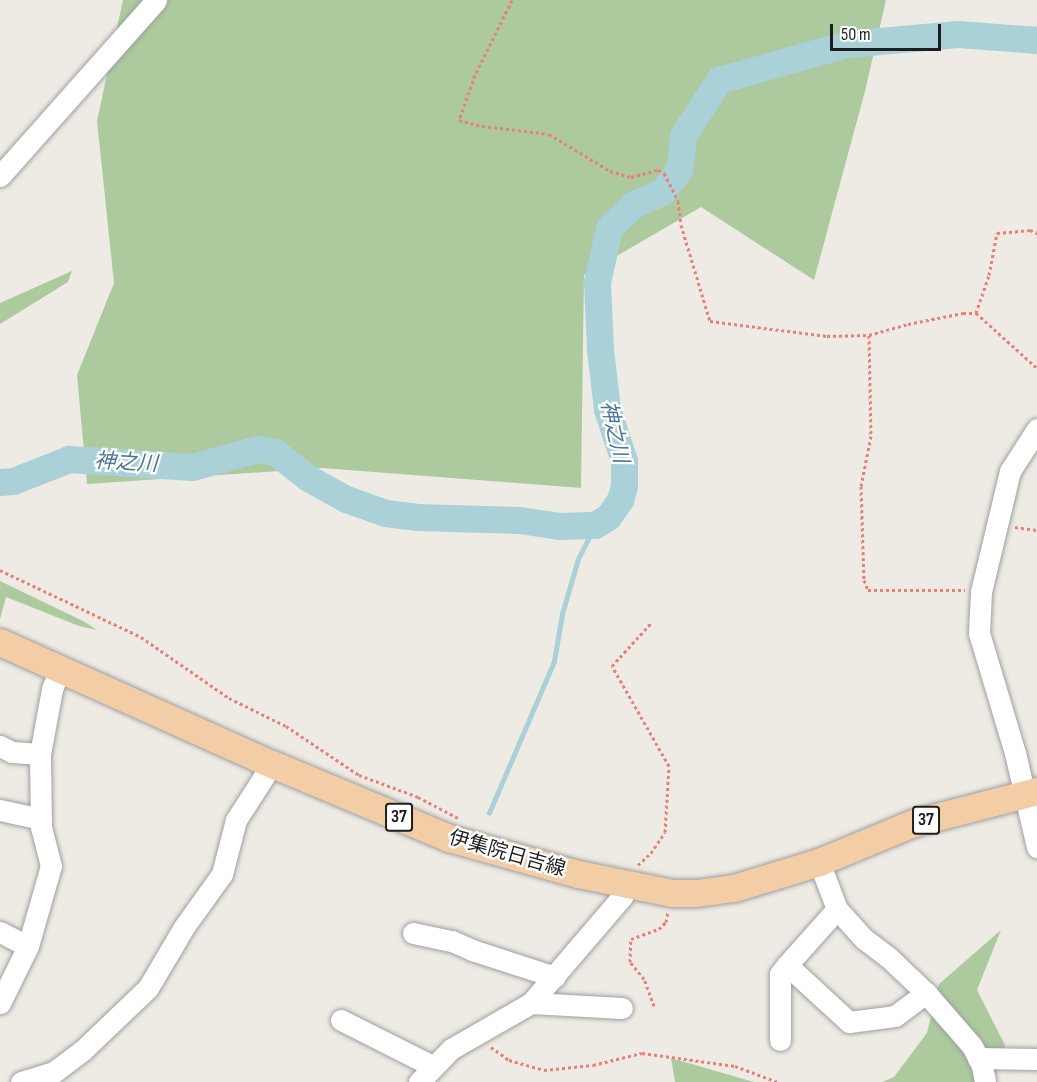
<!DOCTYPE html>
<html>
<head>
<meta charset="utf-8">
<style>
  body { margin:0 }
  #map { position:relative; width:1037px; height:1082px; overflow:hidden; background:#eeebe5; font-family:"Sofia Sans Condensed","Noto Sans JP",sans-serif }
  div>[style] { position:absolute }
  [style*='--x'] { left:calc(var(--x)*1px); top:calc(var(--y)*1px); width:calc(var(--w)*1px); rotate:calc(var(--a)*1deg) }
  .forest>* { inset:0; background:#adca9e }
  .stream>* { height:4.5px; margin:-2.25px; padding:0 2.25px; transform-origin:2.25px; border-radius:2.25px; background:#aad0d8 }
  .river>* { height:27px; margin:-13.5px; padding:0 13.5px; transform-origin:13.5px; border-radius:13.5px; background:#aad0d8 }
  .path>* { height:3px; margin-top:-1.5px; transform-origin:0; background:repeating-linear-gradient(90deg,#ec7e78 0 3px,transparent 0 6px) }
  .roads { filter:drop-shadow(0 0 2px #9f9f9f) drop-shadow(0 0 2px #9f9f9f) }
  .minor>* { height:21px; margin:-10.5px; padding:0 10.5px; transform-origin:10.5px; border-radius:10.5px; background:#fff }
  .major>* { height:27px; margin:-13.5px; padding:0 13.5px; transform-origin:13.5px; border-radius:13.5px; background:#f3cda6 }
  span { translate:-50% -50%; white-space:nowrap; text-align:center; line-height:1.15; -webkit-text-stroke:4.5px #fff; paint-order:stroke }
  .shield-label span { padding:2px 4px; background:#fff; border:2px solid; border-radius:4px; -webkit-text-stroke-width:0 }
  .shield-label { font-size:18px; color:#1e1e1e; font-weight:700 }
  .street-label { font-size:20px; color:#1e1e1e }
  .water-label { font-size:21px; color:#4d7696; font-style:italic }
  .scale { position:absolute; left:830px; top:24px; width:111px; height:27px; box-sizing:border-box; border:3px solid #1e1e1e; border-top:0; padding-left:8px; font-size:18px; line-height:21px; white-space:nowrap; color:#1e1e1e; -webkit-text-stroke:4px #fff; paint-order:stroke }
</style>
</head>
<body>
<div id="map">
  <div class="forest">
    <div style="clip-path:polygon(123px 0,886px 0,865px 91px,814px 280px,701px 207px,584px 275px,581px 488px,322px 468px,87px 484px,77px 375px,114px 283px,97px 121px)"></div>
    <div style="clip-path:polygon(72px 271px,68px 282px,0 324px,0 303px)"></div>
    <div style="clip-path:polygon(0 581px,85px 622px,97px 630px,79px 626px,6px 597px,0 619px)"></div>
    <div style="clip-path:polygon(1001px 930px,977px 990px,1005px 1045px,992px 1082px,882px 1082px,894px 1077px,927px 1033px,939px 984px)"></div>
    <div style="clip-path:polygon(671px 1058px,754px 1082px,675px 1082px)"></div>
  </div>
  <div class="stream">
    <div style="--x:489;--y:813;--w:165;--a:-66.8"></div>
    <div style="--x:554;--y:661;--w:48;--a:-80.3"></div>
    <div style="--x:562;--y:614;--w:57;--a:-73.8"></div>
    <div style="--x:578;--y:559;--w:38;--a:-63"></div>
  </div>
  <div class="river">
    <div style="--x:0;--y:482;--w:13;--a:-4"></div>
    <div style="--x:13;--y:481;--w:60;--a:-21.4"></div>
    <div style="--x:69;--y:459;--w:123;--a:3.7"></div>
    <div style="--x:192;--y:467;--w:67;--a:-15.5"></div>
    <div style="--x:257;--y:449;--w:18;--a:9"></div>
    <div style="--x:275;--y:452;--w:42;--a:38.2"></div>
    <div style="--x:308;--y:478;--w:43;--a:28.9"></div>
    <div style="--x:346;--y:499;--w:41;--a:19.7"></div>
    <div style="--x:385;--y:513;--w:33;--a:7"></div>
    <div style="--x:418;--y:517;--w:101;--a:1.7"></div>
    <div style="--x:519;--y:520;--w:40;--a:8.5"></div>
    <div style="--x:559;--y:526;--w:36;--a:-2"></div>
    <div style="--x:595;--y:525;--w:15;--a:-32"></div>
    <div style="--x:608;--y:517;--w:21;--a:-55"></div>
    <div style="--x:620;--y:500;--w:15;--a:-74"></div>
    <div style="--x:624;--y:486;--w:25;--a:-90"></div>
    <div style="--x:624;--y:461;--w:55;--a:-108.1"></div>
    <div style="--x:607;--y:409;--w:60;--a:-96.7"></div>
    <div style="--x:600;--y:349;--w:67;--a:-92.6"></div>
    <div style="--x:597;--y:282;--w:55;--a:-77.5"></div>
    <div style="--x:609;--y:228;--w:35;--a:-44"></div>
    <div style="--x:634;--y:204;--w:30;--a:-23"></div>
    <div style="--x:662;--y:192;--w:28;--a:-52"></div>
    <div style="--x:679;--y:170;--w:35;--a:-83"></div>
    <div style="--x:683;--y:135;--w:66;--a:-56.8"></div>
    <div style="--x:719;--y:80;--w:132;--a:-15.8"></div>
    <div style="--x:846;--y:44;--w:112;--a:-5.1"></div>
    <div style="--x:958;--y:34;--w:79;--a:4.3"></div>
  </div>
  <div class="path">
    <div style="--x:512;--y:0;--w:84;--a:116.3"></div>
    <div style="--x:475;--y:75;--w:48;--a:109.6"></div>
    <div style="--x:459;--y:120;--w:24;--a:15"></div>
    <div style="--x:482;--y:126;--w:67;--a:6.8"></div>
    <div style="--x:549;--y:134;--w:71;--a:31.2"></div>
    <div style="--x:610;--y:171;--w:22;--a:16"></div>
    <div style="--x:631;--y:177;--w:28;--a:-15"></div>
    <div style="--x:658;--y:170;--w:7;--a:27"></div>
    <div style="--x:664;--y:173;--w:31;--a:63"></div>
    <div style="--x:678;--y:201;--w:24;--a:83"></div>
    <div style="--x:681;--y:225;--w:100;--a:73.2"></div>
    <div style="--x:710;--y:321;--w:118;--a:7.3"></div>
    <div style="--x:827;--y:336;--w:42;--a:-1.4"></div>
    <div style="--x:869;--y:335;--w:41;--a:-15.8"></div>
    <div style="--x:908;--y:324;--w:56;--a:-11.3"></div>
    <div style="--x:963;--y:313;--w:13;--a:0"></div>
    <div style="--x:976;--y:313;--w:82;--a:42"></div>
    <div style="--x:976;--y:313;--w:40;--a:-71.1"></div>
    <div style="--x:989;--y:275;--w:43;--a:-79.2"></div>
    <div style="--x:997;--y:233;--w:33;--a:-5"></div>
    <div style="--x:1030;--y:230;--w:8;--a:23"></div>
    <div style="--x:869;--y:335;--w:101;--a:88.9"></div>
    <div style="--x:871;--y:436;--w:51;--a:101.3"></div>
    <div style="--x:861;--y:486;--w:94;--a:88.2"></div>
    <div style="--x:864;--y:580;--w:11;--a:68"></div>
    <div style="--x:868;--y:590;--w:97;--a:0"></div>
    <div style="--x:1015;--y:527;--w:22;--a:8"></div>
    <div style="--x:0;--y:570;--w:156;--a:25.4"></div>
    <div style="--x:141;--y:637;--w:107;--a:34.7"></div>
    <div style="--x:229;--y:698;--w:64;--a:26.2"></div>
    <div style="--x:286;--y:726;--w:88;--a:33.9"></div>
    <div style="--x:359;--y:775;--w:63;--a:20.4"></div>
    <div style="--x:418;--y:797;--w:45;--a:27.7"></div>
    <div style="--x:638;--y:865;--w:18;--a:-43"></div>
    <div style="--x:651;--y:853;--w:25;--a:-56"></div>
    <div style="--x:665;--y:832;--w:66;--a:-86.5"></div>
    <div style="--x:669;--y:766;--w:115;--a:-119.7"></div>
    <div style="--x:612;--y:666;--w:59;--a:-47.7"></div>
    <div style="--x:654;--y:1006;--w:29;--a:-110"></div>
    <div style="--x:644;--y:979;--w:22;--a:-129"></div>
    <div style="--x:630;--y:962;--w:23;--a:-88"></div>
    <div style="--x:631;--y:939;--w:30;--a:-20"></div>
    <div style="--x:659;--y:929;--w:10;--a:-45"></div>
    <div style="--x:666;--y:922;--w:11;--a:-80"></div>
    <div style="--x:491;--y:1047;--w:22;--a:36"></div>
    <div style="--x:509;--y:1060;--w:36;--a:16"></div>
    <div style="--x:544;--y:1070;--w:49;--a:-5.8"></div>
    <div style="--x:593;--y:1065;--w:50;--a:-13.8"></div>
    <div style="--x:642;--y:1053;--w:94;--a:8"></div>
    <div style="--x:735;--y:1066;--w:46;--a:20.4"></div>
  </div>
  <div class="roads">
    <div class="minor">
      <div style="--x:0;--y:176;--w:235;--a:-48.4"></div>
      <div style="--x:1037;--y:429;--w:50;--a:122.7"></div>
      <div style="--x:1010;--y:471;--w:124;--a:103.5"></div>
      <div style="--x:981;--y:592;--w:41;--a:92.8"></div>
      <div style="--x:979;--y:633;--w:125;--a:73.3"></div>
      <div style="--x:1015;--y:753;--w:97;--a:76.8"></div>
      <div style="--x:0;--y:746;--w:13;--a:27"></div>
      <div style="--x:12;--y:752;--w:28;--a:4"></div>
      <div style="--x:0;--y:810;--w:42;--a:12.4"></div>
      <div style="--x:819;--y:862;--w:50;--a:69"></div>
      <div style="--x:837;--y:909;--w:75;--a:131.8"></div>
      <div style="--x:787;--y:965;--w:84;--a:42.6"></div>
      <div style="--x:849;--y:1022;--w:46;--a:-7.4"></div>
      <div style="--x:895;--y:1016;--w:39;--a:-37"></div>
      <div style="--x:926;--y:993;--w:52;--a:-136.5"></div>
      <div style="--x:888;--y:957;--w:30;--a:-143"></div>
      <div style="--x:864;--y:939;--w:40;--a:-132"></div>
      <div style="--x:0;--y:932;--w:31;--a:27"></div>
      <div style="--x:413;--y:933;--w:40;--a:12"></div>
      <div style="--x:452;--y:941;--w:22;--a:24"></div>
      <div style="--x:472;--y:950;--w:87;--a:18"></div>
      <div style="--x:926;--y:993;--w:70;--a:49"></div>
      <div style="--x:972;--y:1046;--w:22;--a:63"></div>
      <div style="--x:982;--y:1066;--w:16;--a:79"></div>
      <div style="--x:0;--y:1003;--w:64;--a:-63.8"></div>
      <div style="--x:28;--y:946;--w:83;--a:-74"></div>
      <div style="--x:51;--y:866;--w:40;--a:-104.4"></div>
      <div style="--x:41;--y:827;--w:73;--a:-90.8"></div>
      <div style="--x:40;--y:754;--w:66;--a:-79.5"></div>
      <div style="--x:52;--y:689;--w:22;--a:-68"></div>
      <div style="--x:531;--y:1003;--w:91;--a:3.1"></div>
      <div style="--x:341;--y:1020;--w:102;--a:26.8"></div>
      <div style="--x:780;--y:1040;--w:66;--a:-90"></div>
      <div style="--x:780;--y:974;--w:11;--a:-52"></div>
      <div style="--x:978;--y:1058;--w:59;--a:1"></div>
      <div style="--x:21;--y:1082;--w:34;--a:-17"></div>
      <div style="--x:54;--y:1072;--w:35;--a:-37"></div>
      <div style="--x:82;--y:1051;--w:91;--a:-43.7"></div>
      <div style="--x:148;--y:988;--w:71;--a:-59.5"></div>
      <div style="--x:184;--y:927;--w:65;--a:-54.4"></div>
      <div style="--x:222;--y:874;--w:56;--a:-75.5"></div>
      <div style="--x:236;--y:820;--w:67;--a:-57.3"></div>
      <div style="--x:419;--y:1082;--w:46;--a:-45.9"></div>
      <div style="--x:451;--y:1049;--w:92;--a:-29.9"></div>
      <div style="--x:531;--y:1003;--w:140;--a:-49.4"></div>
      <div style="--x:622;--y:897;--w:14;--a:-73"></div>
    </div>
    <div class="major">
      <div style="--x:0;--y:642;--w:298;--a:24.2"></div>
      <div style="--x:272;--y:764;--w:192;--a:22.7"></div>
      <div style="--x:449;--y:838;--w:134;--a:15.6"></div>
      <div style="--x:578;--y:874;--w:96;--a:11.4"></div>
      <div style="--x:672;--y:893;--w:25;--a:0"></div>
      <div style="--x:697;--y:893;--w:37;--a:-8"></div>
      <div style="--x:734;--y:888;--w:89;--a:-17"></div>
      <div style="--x:819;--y:862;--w:102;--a:-22.5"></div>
      <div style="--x:913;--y:823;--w:128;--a:-14.5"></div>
    </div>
  </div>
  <div class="shield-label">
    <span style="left:399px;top:817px">37</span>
    <span style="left:926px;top:820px">37</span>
  </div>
  <div class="street-label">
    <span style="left:507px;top:854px;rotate:16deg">伊集院日吉線</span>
  </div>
  <div class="water-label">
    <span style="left:614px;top:432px;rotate:77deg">神之川</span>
    <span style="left:126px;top:463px;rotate:3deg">神之川</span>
  </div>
  <div class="scale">50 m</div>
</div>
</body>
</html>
